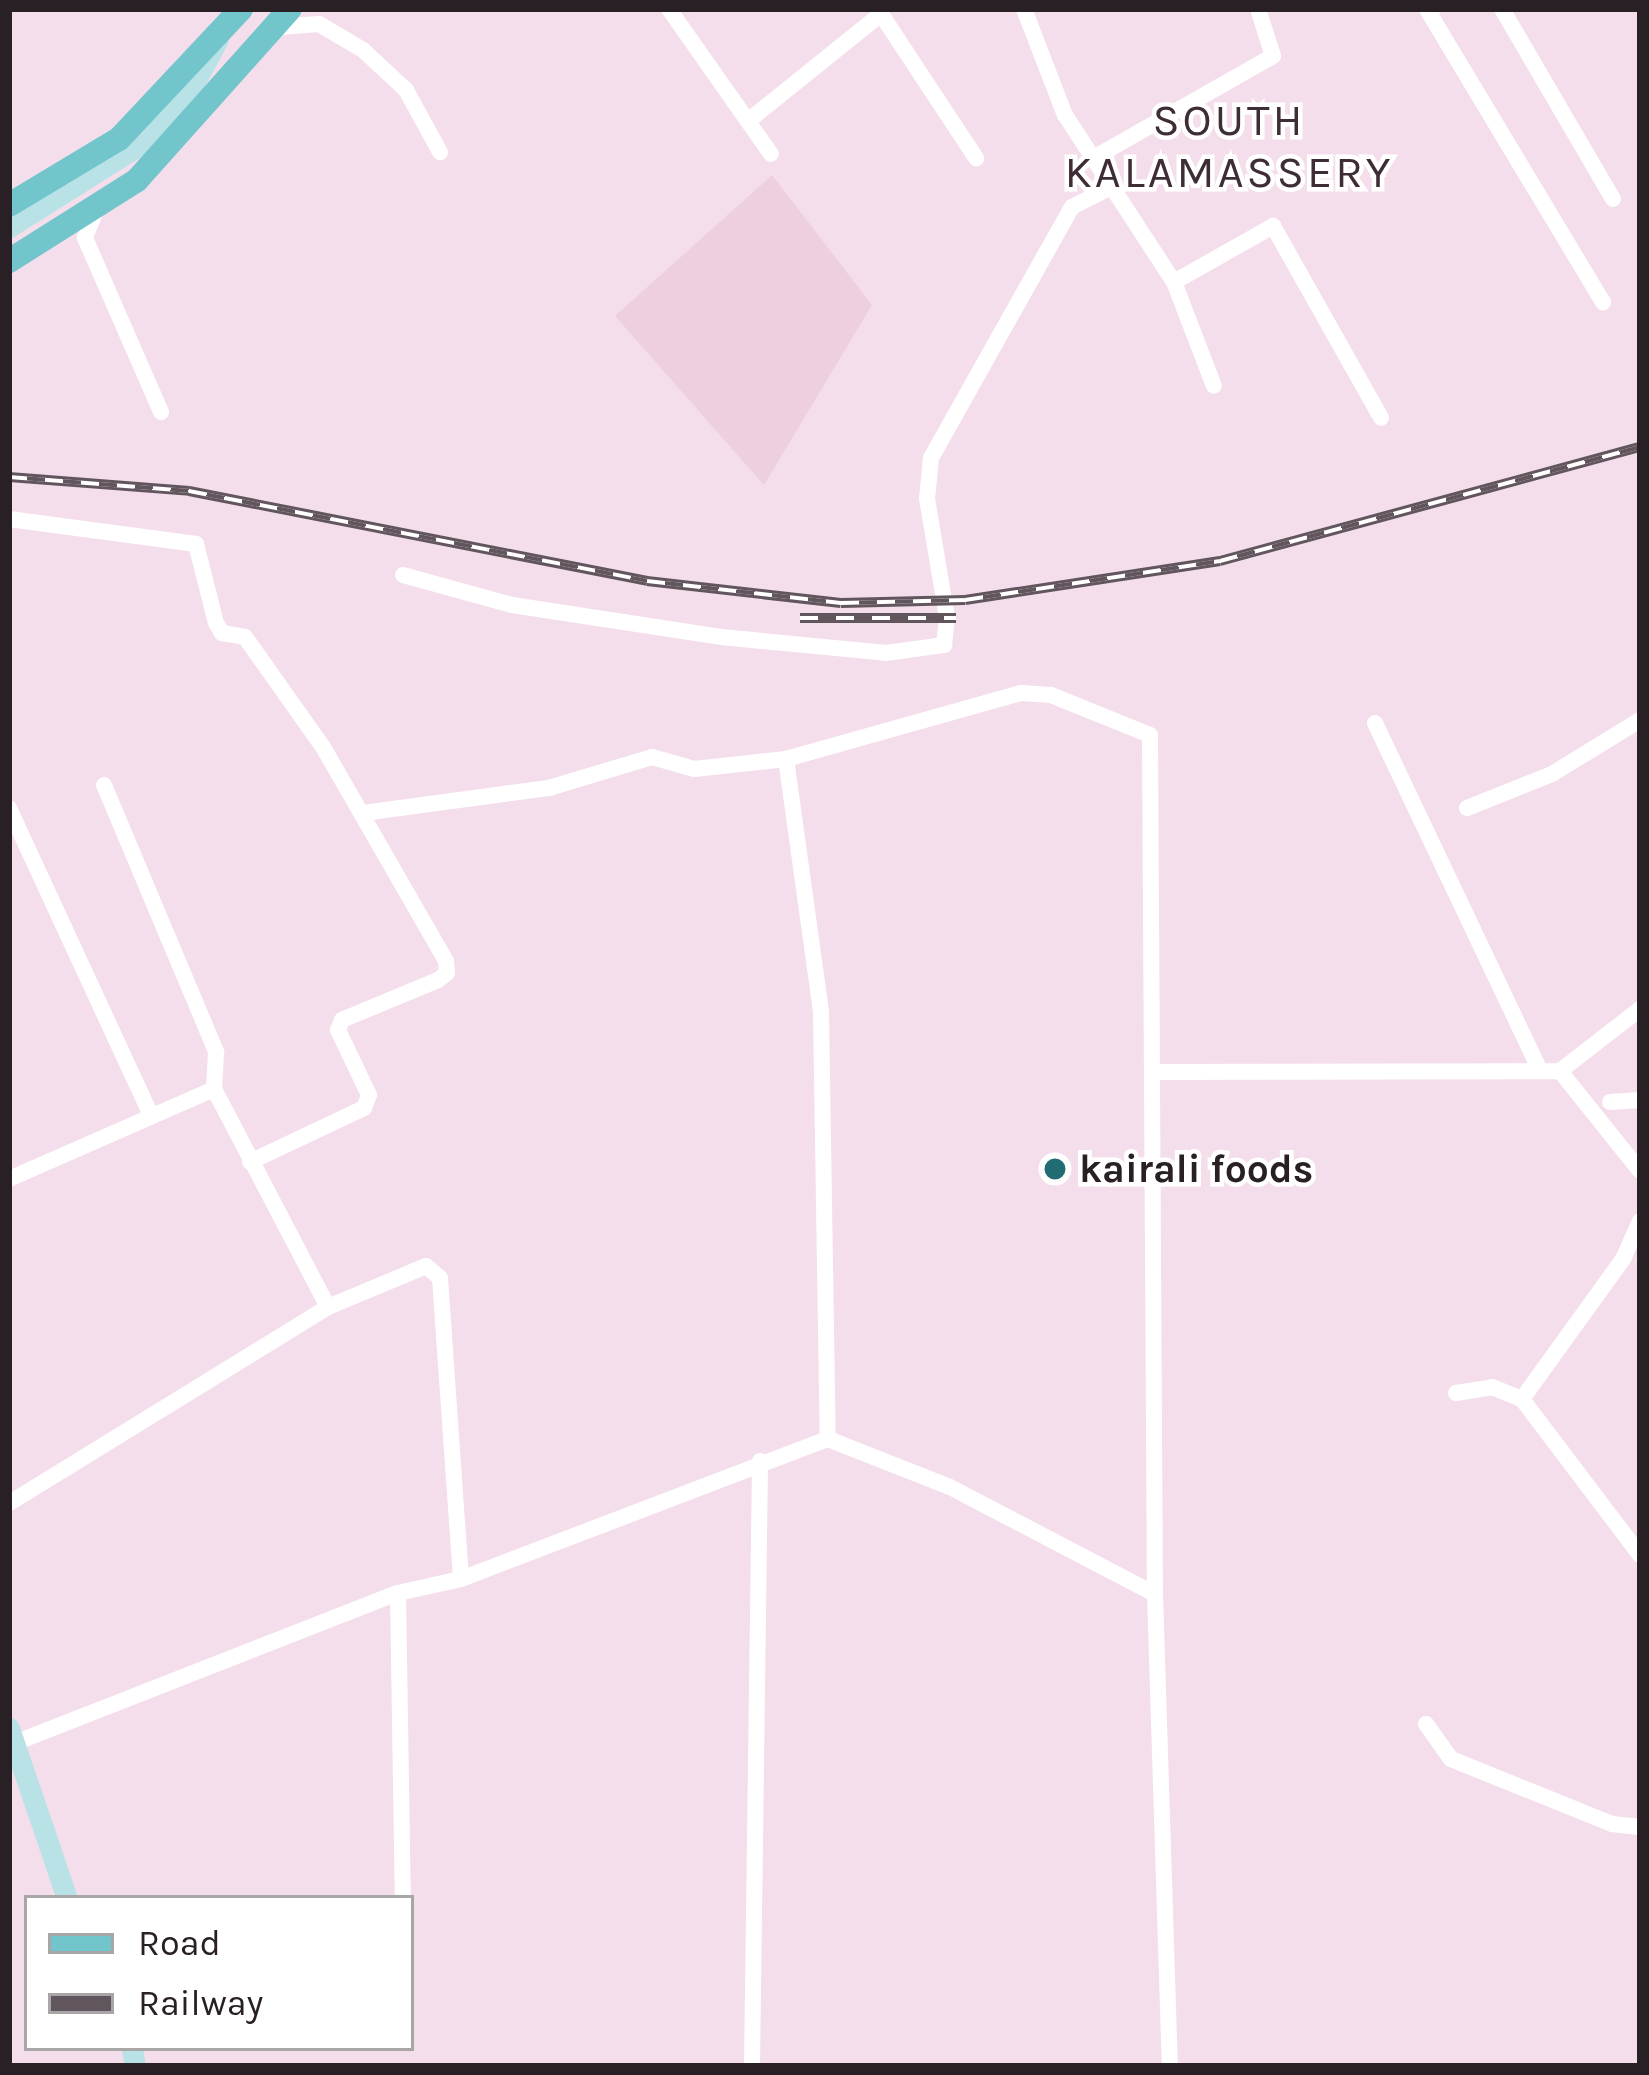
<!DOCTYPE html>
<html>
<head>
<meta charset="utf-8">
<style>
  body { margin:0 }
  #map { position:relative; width:1649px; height:2075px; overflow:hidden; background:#f4deeb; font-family:Karla,sans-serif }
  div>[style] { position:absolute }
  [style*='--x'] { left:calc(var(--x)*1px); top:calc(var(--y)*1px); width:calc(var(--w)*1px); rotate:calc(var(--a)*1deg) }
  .built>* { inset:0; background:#edcfe0 }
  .street>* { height:16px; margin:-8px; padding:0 8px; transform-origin:8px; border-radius:8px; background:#fff }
  .secondary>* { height:21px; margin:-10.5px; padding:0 10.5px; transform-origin:10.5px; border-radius:10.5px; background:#b9e2e6 }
  .primary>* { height:24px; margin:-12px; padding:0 12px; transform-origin:12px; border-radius:12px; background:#73c5cc }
  .rail>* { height:10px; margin-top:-5px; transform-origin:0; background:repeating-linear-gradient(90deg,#fff 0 18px,#62565e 0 36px); box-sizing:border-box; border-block:3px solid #62565e }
  .dots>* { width:33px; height:33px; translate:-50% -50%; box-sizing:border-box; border:6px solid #fff; border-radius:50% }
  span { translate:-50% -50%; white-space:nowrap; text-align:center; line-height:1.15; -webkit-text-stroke:9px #fff; paint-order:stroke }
  .poi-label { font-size:39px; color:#282025; font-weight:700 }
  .left { translate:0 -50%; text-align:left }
  .quarter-label { font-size:45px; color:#3e2d37; letter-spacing:3px }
  .frame { position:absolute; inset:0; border:12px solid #282025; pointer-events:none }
  .legend { position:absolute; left:24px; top:1895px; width:390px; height:156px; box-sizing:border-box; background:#fff; border:3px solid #a9a6a8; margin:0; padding:15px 21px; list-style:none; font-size:36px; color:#282025 }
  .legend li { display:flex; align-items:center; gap:24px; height:60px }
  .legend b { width:60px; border:3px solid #a9a6a8 }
</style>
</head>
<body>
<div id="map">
  <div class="built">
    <div style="clip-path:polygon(772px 175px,872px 305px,764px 485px,615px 316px)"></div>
  </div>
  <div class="street">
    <div style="--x:669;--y:9;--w:177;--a:54.9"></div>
    <div style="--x:1024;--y:9;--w:114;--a:68.9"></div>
    <div style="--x:1065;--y:115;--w:199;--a:56.9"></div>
    <div style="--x:1174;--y:282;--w:114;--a:-29.5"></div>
    <div style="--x:1273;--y:226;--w:220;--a:60.6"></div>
    <div style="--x:1433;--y:9;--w:5;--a:158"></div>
    <div style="--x:1428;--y:11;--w:340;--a:59"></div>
    <div style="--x:1502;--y:9;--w:220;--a:59.7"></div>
    <div style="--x:278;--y:27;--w:41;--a:-4.2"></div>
    <div style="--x:319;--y:24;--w:51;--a:30.6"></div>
    <div style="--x:363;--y:50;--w:59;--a:42.9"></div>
    <div style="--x:406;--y:90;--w:71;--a:61.3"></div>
    <div style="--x:748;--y:121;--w:171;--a:-38.8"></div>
    <div style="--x:881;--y:14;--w:173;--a:56.6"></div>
    <div style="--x:1097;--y:156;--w:202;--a:-29.6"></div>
    <div style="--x:1273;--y:56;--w:46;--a:-107.7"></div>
    <div style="--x:98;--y:205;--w:35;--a:112"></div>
    <div style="--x:85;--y:238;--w:190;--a:66.4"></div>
    <div style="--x:1174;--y:282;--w:111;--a:69"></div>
    <div style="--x:9;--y:519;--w:189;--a:7.6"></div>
    <div style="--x:196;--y:544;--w:81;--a:75.8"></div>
    <div style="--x:216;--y:623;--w:12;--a:59"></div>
    <div style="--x:222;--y:633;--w:23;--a:10"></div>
    <div style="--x:245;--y:637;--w:135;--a:54.7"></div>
    <div style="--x:323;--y:747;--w:247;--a:60.1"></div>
    <div style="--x:446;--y:961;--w:12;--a:85"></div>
    <div style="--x:447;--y:973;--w:11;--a:142"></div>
    <div style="--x:438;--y:980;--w:104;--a:157.4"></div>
    <div style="--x:342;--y:1020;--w:11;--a:112"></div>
    <div style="--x:338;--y:1030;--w:72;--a:64.5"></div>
    <div style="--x:369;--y:1095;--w:14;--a:111"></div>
    <div style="--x:364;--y:1108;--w:126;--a:154.7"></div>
    <div style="--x:403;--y:575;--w:113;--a:15.4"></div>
    <div style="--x:512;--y:605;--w:211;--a:8.7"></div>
    <div style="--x:721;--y:637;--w:166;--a:5.5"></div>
    <div style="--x:886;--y:653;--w:59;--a:-7.9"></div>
    <div style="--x:944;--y:645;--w:27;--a:-84"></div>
    <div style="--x:947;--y:618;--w:121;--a:-99.5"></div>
    <div style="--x:927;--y:499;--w:41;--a:-84.4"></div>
    <div style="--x:931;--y:458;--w:288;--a:-60.7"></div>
    <div style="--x:1072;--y:207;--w:48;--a:-27.1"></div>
    <div style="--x:1375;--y:723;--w:380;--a:64.6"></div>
    <div style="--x:786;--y:759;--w:255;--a:82.1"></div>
    <div style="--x:821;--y:1012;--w:427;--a:89.1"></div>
    <div style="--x:104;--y:785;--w:290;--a:67.2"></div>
    <div style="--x:216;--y:1052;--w:37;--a:93"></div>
    <div style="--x:9;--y:808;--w:336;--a:65.2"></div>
    <div style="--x:1467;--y:808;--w:92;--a:-21.8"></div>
    <div style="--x:1552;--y:774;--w:103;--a:-31.5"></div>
    <div style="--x:363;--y:813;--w:188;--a:-7.7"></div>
    <div style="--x:549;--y:788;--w:108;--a:-16.8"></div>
    <div style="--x:652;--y:757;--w:44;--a:15.9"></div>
    <div style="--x:694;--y:769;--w:93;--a:-6.2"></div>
    <div style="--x:786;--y:759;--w:244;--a:-15.7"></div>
    <div style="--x:1021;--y:693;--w:30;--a:4"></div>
    <div style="--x:1051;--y:695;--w:107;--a:22"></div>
    <div style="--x:1150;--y:735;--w:859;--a:89.67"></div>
    <div style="--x:1155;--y:1594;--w:472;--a:88.2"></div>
    <div style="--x:1560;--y:1071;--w:128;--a:51.3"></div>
    <div style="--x:1153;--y:1072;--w:407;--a:-0.1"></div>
    <div style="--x:1560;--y:1071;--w:101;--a:-37.8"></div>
    <div style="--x:1610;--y:1102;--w:30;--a:-4"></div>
    <div style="--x:9;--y:1179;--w:224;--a:-23.7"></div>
    <div style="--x:214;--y:1089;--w:246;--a:62.4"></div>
    <div style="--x:328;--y:1307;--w:374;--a:148.4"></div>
    <div style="--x:1456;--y:1393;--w:36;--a:-9"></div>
    <div style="--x:1492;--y:1387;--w:32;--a:22"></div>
    <div style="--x:1522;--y:1399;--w:196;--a:52.9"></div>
    <div style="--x:1522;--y:1399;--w:173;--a:-54.2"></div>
    <div style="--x:1623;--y:1259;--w:42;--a:-65.9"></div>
    <div style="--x:461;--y:1579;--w:393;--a:-20.9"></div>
    <div style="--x:828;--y:1439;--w:131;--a:21.5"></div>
    <div style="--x:950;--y:1487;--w:231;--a:27.6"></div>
    <div style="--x:398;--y:1593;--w:305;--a:89.1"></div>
    <div style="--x:1426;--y:1724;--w:43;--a:54.5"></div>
    <div style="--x:1451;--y:1759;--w:174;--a:22"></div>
    <div style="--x:1612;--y:1824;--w:28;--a:6"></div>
    <div style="--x:12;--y:1744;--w:414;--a:-21.4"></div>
    <div style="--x:398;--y:1593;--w:65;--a:-12.5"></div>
    <div style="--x:461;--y:1579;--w:302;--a:-94"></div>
    <div style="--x:440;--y:1278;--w:18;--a:-139"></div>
    <div style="--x:426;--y:1266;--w:106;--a:157.3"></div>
    <div style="--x:752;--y:2066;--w:605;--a:-89.24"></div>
  </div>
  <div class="secondary">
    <div style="--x:9;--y:227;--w:150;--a:-32.2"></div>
    <div style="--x:136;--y:147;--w:80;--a:-46.5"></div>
    <div style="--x:191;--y:89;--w:57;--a:-61.6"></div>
    <div style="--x:9;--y:1728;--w:180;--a:71.2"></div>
    <div style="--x:132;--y:2048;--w:18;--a:81"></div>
  </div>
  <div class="primary">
    <div style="--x:9;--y:205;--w:128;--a:-31"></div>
    <div style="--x:119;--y:139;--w:178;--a:-46.8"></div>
    <div style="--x:9;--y:261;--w:151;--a:-32.3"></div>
    <div style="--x:137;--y:180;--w:229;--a:-48.2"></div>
  </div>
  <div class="rail">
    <div style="--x:9;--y:477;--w:181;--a:4.4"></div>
    <div style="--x:189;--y:491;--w:467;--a:11.1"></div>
    <div style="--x:647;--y:581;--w:195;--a:6.5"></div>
    <div style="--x:841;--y:603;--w:124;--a:-1.4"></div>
    <div style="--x:965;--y:600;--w:258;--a:-8.7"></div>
    <div style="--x:1220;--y:561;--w:435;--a:-15.2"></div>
    <div style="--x:800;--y:618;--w:156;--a:0"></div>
  </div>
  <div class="dots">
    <div style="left:1055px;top:1169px;background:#216c73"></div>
  </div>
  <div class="poi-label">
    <span class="left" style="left:1079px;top:1169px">kairali foods</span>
  </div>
  <div class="quarter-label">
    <span style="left:1229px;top:147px">SOUTH<br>KALAMASSERY</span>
  </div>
  <div class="frame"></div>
  <ul class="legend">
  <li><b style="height:15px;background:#73c5cc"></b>Road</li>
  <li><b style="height:15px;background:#62565e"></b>Railway</li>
  </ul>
</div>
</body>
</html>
